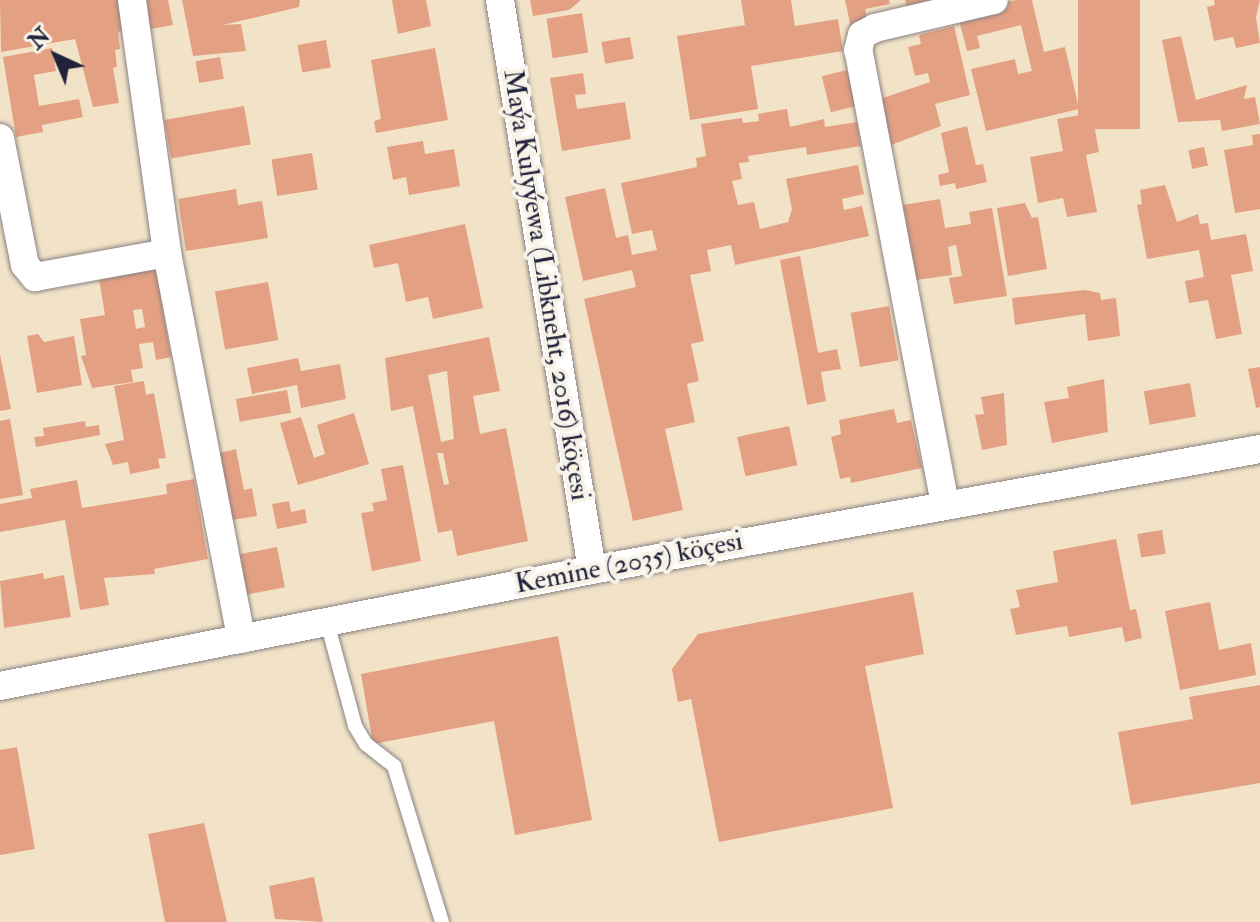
<!DOCTYPE html>
<html>
<head>
<meta charset="utf-8">
<style>
  body { margin:0 }
  #map { position:relative; width:1260px; height:922px; overflow:hidden; background:#f2e3c8; font-family:"IM FELL Double Pica",serif }
  div>[style] { position:absolute }
  [style*='--x'] { left:calc(var(--x)*1px); top:calc(var(--y)*1px); width:calc(var(--w)*1px); rotate:calc(var(--a)*1deg) }
  .building>* { inset:0; background:#e4a083; transform-origin:0 0 }
  .roads { filter:drop-shadow(0 0 2px #8a8282) drop-shadow(0 0 2px #8a8282) }
  .lane>* { height:14px; margin:-7px; padding:0 7px; transform-origin:7px; border-radius:7px; background:#fff }
  .street>* { height:28px; margin:-14px; padding:0 14px; transform-origin:14px; border-radius:14px; background:#fff }
  span { translate:-50% -50%; white-space:nowrap; text-align:center; line-height:1.15; -webkit-text-stroke:8px #f7f3e8; paint-order:stroke }
  .street-label { font-size:28px; color:#22223b }
  .north { position:absolute; left:16px; top:16px; width:80px; height:80px; -webkit-text-stroke:6px #f7f3e8; paint-order:stroke; rotate:316deg; font-size:22px; font-weight:700; line-height:32px; text-align:center; color:#22223b }
  .north::after { content:''; display:block; margin:auto; width:28px; height:36px; background:#22223b; clip-path:polygon(50% 0,100% 100%,50% 72%,0 100%) }
</style>
</head>
<body>
<div id="map">
  <div class="building">
    <div style="clip-path:polygon(0 0,118px 0,123px 31px,118px 32px,120px 49px,115px 50px,117px 67px,113px 68px,119px 103px,93px 107px,75px 39px,1px 52px)"></div>
    <div style="clip-path:polygon(139px 0,168px 0,173px 25px,145px 30px)"></div>
    <div style="clip-path:polygon(182px 0,300px 0,299px 7px,223px 25px,241px 24px,246px 51px,193px 56px)"></div>
    <div style="clip-path:polygon(392px 0,426px 0,431px 26px,398px 34px)"></div>
    <div style="clip-path:polygon(530px 0,581px 0,569px 10px,533px 16px)"></div>
    <div style="clip-path:polygon(741px 0,791px 0,795px 26px,838px 19px,843px 51px,751px 66px,758px 109px,690px 120px,677px 36px,745px 25px)"></div>
    <div style="clip-path:polygon(845px 0,889px 0,890px 4px,865px 9px,868px 24px,851px 28px)"></div>
    <div style="clip-path:polygon(905px 0,932px 0,933px 3px,907px 9px)"></div>
    <div style="clip-path:polygon(1016px 0,1032px 0,1044px 52px,1065px 47px,1079px 109px,986px 131px,971px 69px,1015px 59px,1018px 74px,1032px 71px,1021px 25px,977px 36px,980px 48px,967px 51px,959px 20px,971px 11px)"></div>
    <div style="left:1078px;top:0;width:62px;height:129px"></div>
    <div style="clip-path:polygon(1214px 0,1260px 0,1256px 17px,1260px 43px,1236px 48px,1233px 37px,1214px 41px,1207px 7px,1215px 5px)"></div>
    <div style="left:582px;top:13px;width:40px;height:36px;rotate:81deg"></div>
    <div style="clip-path:polygon(954px 26px,970px 95px,935px 104px,941px 126px,891px 145px,880px 99px,930px 82px,928px 73px,915px 76px,908px 47px,921px 44px,919px 35px)"></div>
    <div style="clip-path:polygon(1181px 36px,1196px 100px,1247px 85px,1244px 99px,1255px 97px,1260px 124px,1222px 131px,1220px 120px,1178px 122px,1162px 40px)"></div>
    <div style="left:630px;top:37px;width:22px;height:29px;rotate:80deg"></div>
    <div style="left:326px;top:40px;width:28px;height:29px;rotate:80deg"></div>
    <div style="clip-path:polygon(52px 48px,56px 71px,34px 75px,39px 106px,79px 99px,83px 117px,42px 125px,43px 132px,16px 137px,3px 57px)"></div>
    <div style="clip-path:polygon(435px 48px,448px 120px,376px 133px,374px 121px,381px 119px,371px 60px)"></div>
    <div style="left:220px;top:57px;width:22px;height:25px;rotate:80deg"></div>
    <div style="left:847px;top:70px;width:37px;height:26px;rotate:76deg"></div>
    <div style="clip-path:polygon(583px 73px,586px 94px,575px 95px,577px 109px,625px 102px,631px 139px,562px 151px,550px 78px)"></div>
    <div style="left:244px;top:106px;width:39px;height:81px;rotate:80deg"></div>
    <div style="clip-path:polygon(787px 109px,790px 127px,824px 119px,825px 127px,857px 122px,861px 146px,807px 155px,806px 147px,748px 156px,749px 162px,739px 163px,742px 179px,732px 181px,738px 205px,754px 202px,760px 229px,788px 222px,792px 209px,786px 179px,858px 165px,864px 194px,842px 199px,844px 210px,862px 206px,869px 236px,735px 265px,731px 245px,707px 250px,711px 271px,690px 275px,704px 341px,691px 344px,699px 381px,687px 384px,695px 422px,665px 429px,683px 510px,633px 521px,584px 299px,636px 287px,632px 270px,583px 281px,565px 197px,605px 188px,616px 238px,628px 235px,632px 255px,657px 250px,652px 230px,632px 234px,621px 183px,697px 167px,696px 158px,706px 156px,701px 124px,742px 118px,743px 123px,759px 121px,758px 114px)"></div>
    <div style="clip-path:polygon(1092px 113px,1099px 152px,1086px 155px,1097px 212px,1067px 217px,1063px 198px,1038px 203px,1030px 157px,1063px 151px,1057px 119px)"></div>
    <div style="clip-path:polygon(967px 126px,976px 165px,983px 164px,987px 182px,956px 189px,955px 183px,940px 186px,938px 175px,949px 172px,941px 133px)"></div>
    <div style="clip-path:polygon(1260px 134px,1260px 209px,1235px 213px,1224px 150px,1253px 145px,1252px 135px)"></div>
    <div style="clip-path:polygon(423px 141px,425px 154px,454px 149px,460px 186px,409px 195px,406px 177px,393px 180px,387px 147px)"></div>
    <div style="left:1204px;top:147px;width:19px;height:16px;rotate:78deg"></div>
    <div style="left:312px;top:153px;width:37px;height:41px;rotate:81deg"></div>
    <div style="clip-path:polygon(1165px 185px,1177px 222px,1198px 214px,1200px 224px,1208px 223px,1211px 240px,1246px 234px,1253px 271px,1231px 275px,1242px 334px,1216px 339px,1208px 300px,1189px 303px,1185px 281px,1204px 277px,1199px 250px,1147px 259px,1137px 205px,1142px 204px,1140px 190px)"></div>
    <div style="clip-path:polygon(236px 189px,238px 205px,262px 201px,268px 238px,186px 251px,178px 199px)"></div>
    <div style="clip-path:polygon(940px 199px,945px 228px,971px 224px,969px 212px,992px 208px,1007px 296px,954px 304px,949px 278px,962px 276px,956px 245px,948px 247px,952px 275px,916px 280px,903px 205px)"></div>
    <div style="clip-path:polygon(1025px 203px,1032px 218px,1038px 217px,1047px 269px,1008px 276px,997px 208px)"></div>
    <div style="clip-path:polygon(465px 224px,483px 308px,433px 319px,428px 297px,406px 302px,398px 263px,374px 268px,369px 245px)"></div>
    <div style="clip-path:polygon(800px 256px,818px 353px,837px 349px,841px 369px,821px 372px,826px 401px,807px 405px,780px 260px)"></div>
    <div style="clip-path:polygon(evenodd,156px 268px,171px 357px,156px 360px,153px 342px,139px 344px,143px 368px,131px 370px,133px 382px,92px 388px,81px 356px,86px 355px,80px 319px,105px 315px,99px 279px,156px 268px,142px 309px,145px 327px,136px 329px,133px 310px,142px 309px)"></div>
    <div style="left:268px;top:282px;width:59px;height:54px;rotate:80deg"></div>
    <div style="clip-path:polygon(1085px 290px,1100px 293px,1101px 300px,1116px 298px,1120px 336px,1088px 341px,1085px 314px,1015px 325px,1012px 298px)"></div>
    <div style="left:889px;top:306px;width:55px;height:39px;rotate:80deg"></div>
    <div style="clip-path:polygon(38px 334px,44px 342px,74px 336px,82px 385px,37px 393px,27px 336px)"></div>
    <div style="clip-path:polygon(evenodd,489px 337px,500px 391px,473px 396px,480px 434px,506px 428px,528px 541px,457px 556px,452px 530px,438px 533px,413px 406px,391px 411px,385px 358px,489px 337px,447px 371px,454px 439px,441px 442px,428px 375px,447px 371px,489px 337px,437px 453px,443px 453px,449px 484px,444px 485px,437px 453px)"></div>
    <div style="clip-path:polygon(0 354px,11px 409px,0 411px)"></div>
    <div style="clip-path:polygon(298px 358px,301px 371px,340px 364px,346px 399px,301px 408px,297px 385px,252px 394px,247px 368px)"></div>
    <div style="clip-path:polygon(1260px 367px,1260px 407px,1256px 408px,1248px 369px)"></div>
    <div style="clip-path:polygon(1104px 379px,1108px 432px,1052px 443px,1044px 402px,1069px 398px,1067px 387px)"></div>
    <div style="clip-path:polygon(144px 381px,146px 395px,154px 393px,166px 458px,158px 459px,160px 468px,130px 474px,128px 462px,113px 465px,105px 444px,124px 440px,114px 386px)"></div>
    <div style="left:1190px;top:383px;width:34px;height:47px;rotate:80deg"></div>
    <div style="left:287px;top:390px;width:23px;height:52px;rotate:80deg"></div>
    <div style="clip-path:polygon(1004px 393px,1007px 445px,982px 450px,975px 415px,984px 414px,981px 397px)"></div>
    <div style="clip-path:polygon(894px 409px,897px 423px,911px 420px,922px 468px,851px 483px,850px 477px,840px 479px,831px 437px,841px 434px,839px 420px)"></div>
    <div style="clip-path:polygon(354px 413px,369px 464px,298px 485px,280px 423px,301px 417px,314px 458px,325px 454px,317px 425px)"></div>
    <div style="clip-path:polygon(10px 419px,23px 495px,0 499px,0 421px)"></div>
    <div style="clip-path:polygon(85px 421px,86px 427px,99px 425px,100px 435px,36px 447px,34px 437px,44px 436px,43px 428px)"></div>
    <div style="left:789px;top:426px;width:40px;height:53px;rotate:78deg"></div>
    <div style="clip-path:polygon(236px 449px,244px 490px,252px 488px,257px 516px,232px 520px,219px 453px)"></div>
    <div style="clip-path:polygon(403px 465px,421px 561px,372px 571px,361px 513px,374px 511px,372px 503px,387px 500px,381px 469px)"></div>
    <div style="clip-path:polygon(194px 479px,208px 559px,154px 569px,155px 574px,104px 578px,109px 605px,80px 610px,65px 520px,0 532px,0 504px,32px 498px,30px 489px,77px 480px,82px 508px,167px 494px,166px 484px)"></div>
    <div style="clip-path:polygon(289px 501px,291px 512px,305px 509px,307px 523px,277px 529px,272px 504px)"></div>
    <div style="left:1162px;top:530px;width:24px;height:25px;rotate:81deg"></div>
    <div style="clip-path:polygon(1116px 539px,1130px 610px,1136px 609px,1142px 638px,1125px 642px,1122px 627px,1069px 637px,1067px 626px,1016px 635px,1010px 609px,1020px 607px,1016px 590px,1058px 582px,1053px 551px)"></div>
    <div style="left:277px;top:547px;width:41px;height:41px;rotate:79deg"></div>
    <div style="clip-path:polygon(43px 573px,44px 579px,64px 575px,71px 617px,4px 628px,0 581px)"></div>
    <div style="clip-path:polygon(913px 592px,924px 654px,865px 666px,893px 808px,719px 842px,691px 699px,678px 702px,672px 669px,698px 634px)"></div>
    <div style="clip-path:polygon(1210px 602px,1219px 650px,1251px 643px,1256px 675px,1180px 690px,1165px 611px)"></div>
    <div style="clip-path:polygon(558px 636px,592px 820px,515px 835px,494px 721px,373px 744px,361px 674px)"></div>
    <div style="clip-path:polygon(1260px 685px,1260px 783px,1131px 805px,1118px 732px,1193px 719px,1189px 697px)"></div>
    <div style="clip-path:polygon(17px 747px,35px 849px,0 855px,0 750px)"></div>
    <div style="clip-path:polygon(204px 823px,227px 922px,165px 922px,148px 834px)"></div>
    <div style="clip-path:polygon(314px 877px,323px 922px,275px 919px,269px 886px)"></div>
  </div>
  <div class="roads">
    <div class="lane">
      <div style="--x:327;--y:622;--w:108;--a:74.9"></div>
      <div style="--x:355;--y:726;--w:21;--a:59"></div>
      <div style="--x:366;--y:744;--w:36;--a:38"></div>
      <div style="--x:394;--y:766;--w:163;--a:72.9"></div>
    </div>
    <div class="street">
      <div style="--x:132;--y:0;--w:255;--a:82.1"></div>
      <div style="--x:167;--y:253;--w:393;--a:79.1"></div>
      <div style="--x:500;--y:0;--w:577;--a:80.83"></div>
      <div style="--x:0;--y:138;--w:129;--a:78.9"></div>
      <div style="--x:25;--y:265;--w:16;--a:50"></div>
      <div style="--x:35;--y:277;--w:134;--a:-10.3"></div>
      <div style="--x:945;--y:504;--w:462;--a:-100.8"></div>
      <div style="--x:858;--y:50;--w:16;--a:-75"></div>
      <div style="--x:862;--y:35;--w:15;--a:-28"></div>
      <div style="--x:875;--y:28;--w:122;--a:-13.2"></div>
      <div style="--x:0;--y:686;--w:603;--a:-11.09"></div>
      <div style="--x:592;--y:570;--w:679;--a:-10.27"></div>
    </div>
  </div>
  <div class="street-label">
    <span style="left:546px;top:285px;rotate:81deg">Maýa Kulyýewa (Libkneht, 2016) köçesi</span>
    <span style="left:629px;top:563px;rotate:-11deg">Kemine (2035) köçesi</span>
  </div>
  <div class="north">N</div>
</div>
</body>
</html>
